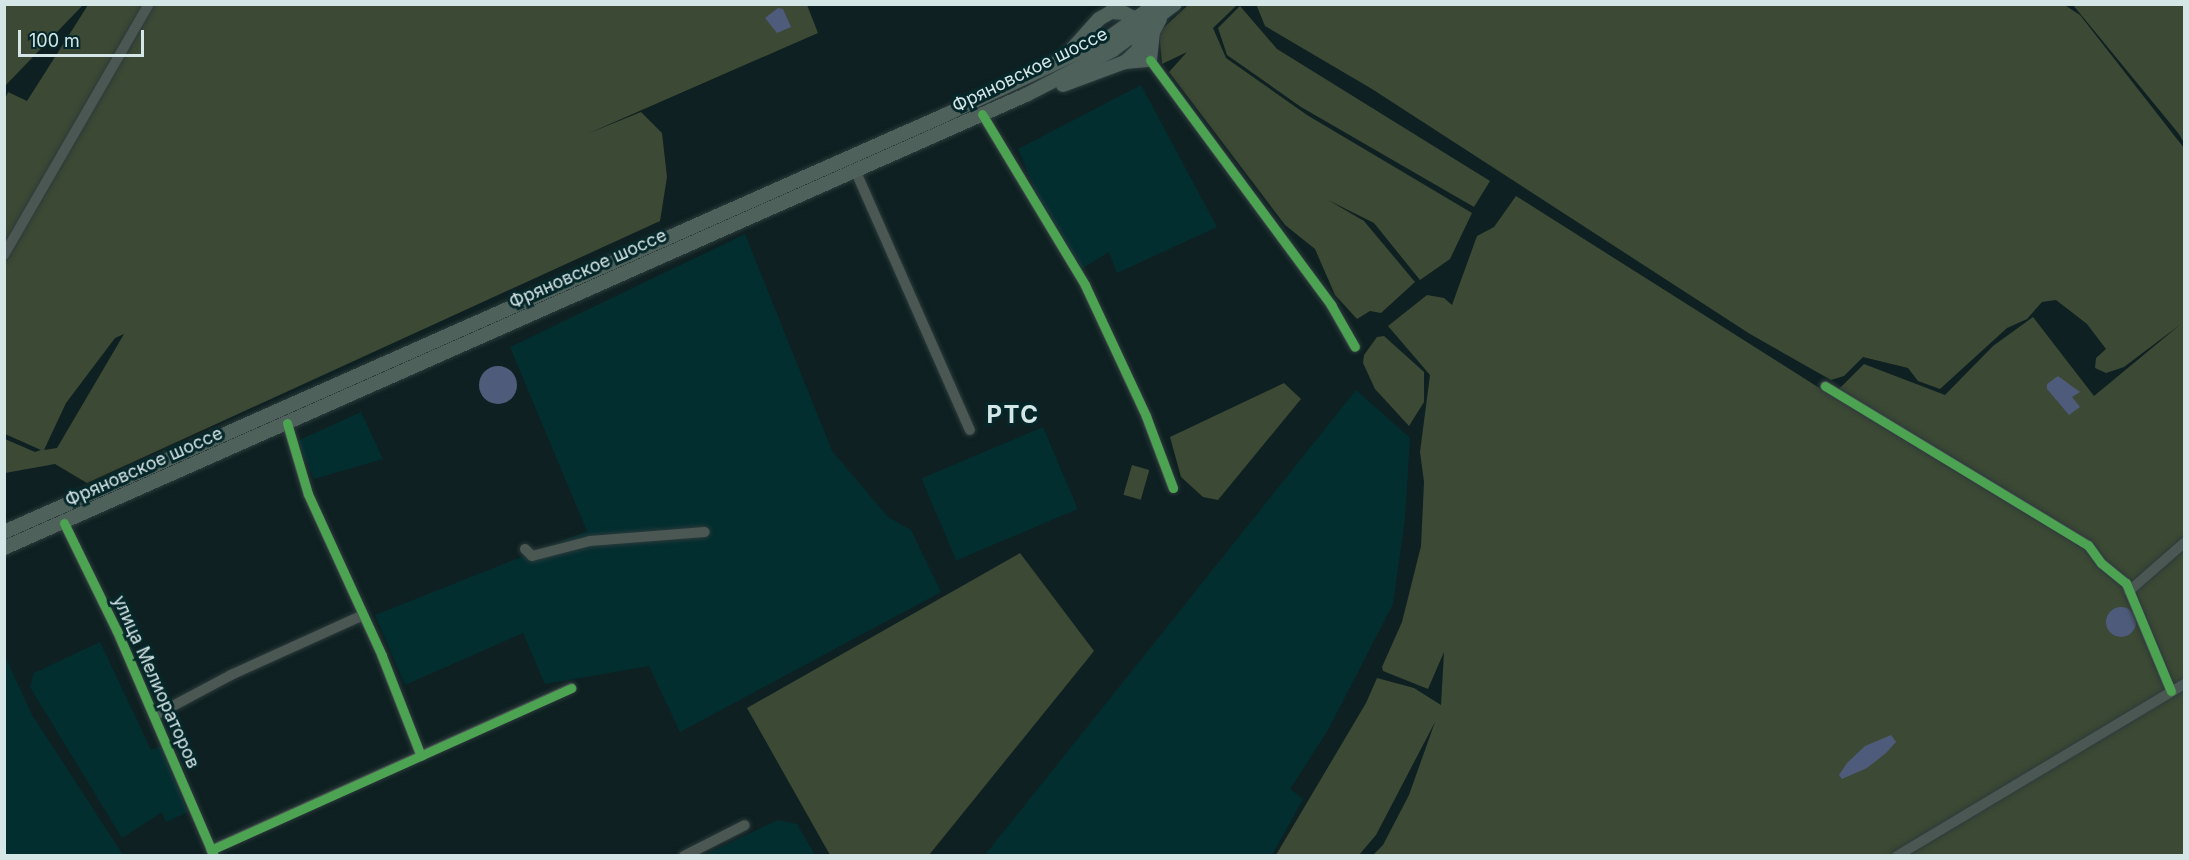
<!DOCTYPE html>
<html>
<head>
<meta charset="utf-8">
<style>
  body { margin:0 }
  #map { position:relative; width:2189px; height:860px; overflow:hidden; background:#0e2021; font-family:Inter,sans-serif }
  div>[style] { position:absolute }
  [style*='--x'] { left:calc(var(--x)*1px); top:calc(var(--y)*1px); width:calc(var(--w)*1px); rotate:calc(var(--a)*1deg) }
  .built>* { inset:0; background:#032e30; transform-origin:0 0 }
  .green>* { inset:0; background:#3c4934; transform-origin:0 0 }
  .water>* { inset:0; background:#4f5b7b }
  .round { border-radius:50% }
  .roads { filter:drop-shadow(0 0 2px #2c3a3b) drop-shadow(0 0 2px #2c3a3b) }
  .minor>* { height:10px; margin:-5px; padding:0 5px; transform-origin:5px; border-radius:5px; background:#4a5752 }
  .major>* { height:14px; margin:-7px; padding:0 7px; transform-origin:7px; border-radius:7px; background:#4e615b }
  .cycleway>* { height:9px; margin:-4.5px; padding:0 4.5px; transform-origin:4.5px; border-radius:4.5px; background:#4ca352 }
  span { translate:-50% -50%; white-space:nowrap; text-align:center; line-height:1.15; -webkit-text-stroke:6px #062729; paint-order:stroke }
  .street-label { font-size:18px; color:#d5e6e7 }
  .district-label { font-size:24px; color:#d5e6e7; font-weight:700; letter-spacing:1.5px }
  .frame { position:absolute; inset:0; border:6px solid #d5e6e7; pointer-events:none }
  .scale { position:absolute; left:18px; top:30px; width:126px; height:27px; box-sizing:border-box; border:3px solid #d5e6e7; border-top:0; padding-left:8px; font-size:18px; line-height:21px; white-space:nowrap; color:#d5e6e7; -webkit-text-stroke:4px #062729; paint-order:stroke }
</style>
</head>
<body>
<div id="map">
  <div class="built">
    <div style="clip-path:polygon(1141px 85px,1217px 227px,1117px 273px,1109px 252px,1078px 271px,1059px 248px,1018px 149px)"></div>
    <div style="clip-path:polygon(745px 234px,832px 451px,888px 517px,911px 530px,941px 592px,680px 732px,649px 666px,545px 684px,523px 633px,405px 685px,375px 615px,587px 531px,510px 347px)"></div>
    <div style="clip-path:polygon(1356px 390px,1410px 438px,1405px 519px,1393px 604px,1328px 730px,1290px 789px,1303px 799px,1272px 855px,985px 855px)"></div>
    <div style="clip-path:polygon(361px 412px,383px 459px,314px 479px,297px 441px)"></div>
    <div style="left:1043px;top:427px;width:89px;height:132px;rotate:67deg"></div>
    <div style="clip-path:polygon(100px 642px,151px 750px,163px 745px,188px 812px,166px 822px,162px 812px,122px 838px,30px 687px,34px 673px)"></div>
    <div style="clip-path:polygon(4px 654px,32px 715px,123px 855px,5px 855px)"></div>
    <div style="clip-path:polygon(778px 820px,797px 824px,815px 855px,704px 855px)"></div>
  </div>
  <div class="green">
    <div style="clip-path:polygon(5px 4px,83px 5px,5px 86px,4px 5px)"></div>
    <div style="clip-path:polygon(1256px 4px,2063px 4px,2080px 15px,2184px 148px,2184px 855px,1373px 855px,1383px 845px,1409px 795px,1435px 722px,1376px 835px,1359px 855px,1276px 855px,1366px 703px,1377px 678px,1414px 688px,1441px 705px,1444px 652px,1428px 689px,1383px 671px,1382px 667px,1402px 622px,1421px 546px,1424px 482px,1420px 452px,1430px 375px,1388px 326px,1427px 295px,1444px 298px,1452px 305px,1477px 236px,1494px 227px,1516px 196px,1832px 396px,1864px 364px,1945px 395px,1993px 346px,2033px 317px,2094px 396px,2181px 324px,2124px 367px,2106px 373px,2095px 368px,2096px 358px,2106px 349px,2087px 324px,2056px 300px,2042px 302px,2027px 319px,2007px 328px,1940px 389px,1918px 381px,1908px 368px,1863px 357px,1844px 376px,1831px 380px,1750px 334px,1372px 89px,1265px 26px)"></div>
    <div style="clip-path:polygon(evenodd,88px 5px,807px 5px,818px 33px,587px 134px,641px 112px,662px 133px,667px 177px,660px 221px,87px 483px,55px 464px,5px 473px,5px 439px,35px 452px,41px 450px,5px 434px,5px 99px,8px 92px,27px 101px,88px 5px,124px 334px,57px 448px,44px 450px,66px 403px,115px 338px,124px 334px)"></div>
    <div style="clip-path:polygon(1188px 5px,1237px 5px,1213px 28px,1226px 58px,1307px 115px,1472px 213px,1450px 259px,1420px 280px,1374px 223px,1328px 200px,1364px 221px,1415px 282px,1381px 313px,1370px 311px,1357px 319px,1335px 295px,1315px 249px,1285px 225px,1169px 72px,1187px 52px,1162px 64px,1159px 32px)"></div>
    <div style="clip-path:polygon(2073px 5px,2184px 5px,2184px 143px,2179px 134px)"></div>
    <div style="clip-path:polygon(1240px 6px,1277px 49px,1490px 181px,1474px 207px,1301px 107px,1227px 55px,1218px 28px)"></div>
    <div style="clip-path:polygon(1384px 336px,1424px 372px,1424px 402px,1409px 426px,1375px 389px,1363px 363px,1364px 355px,1377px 337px)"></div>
    <div style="clip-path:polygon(1284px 383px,1301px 399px,1218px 500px,1203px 497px,1181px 477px,1170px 437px)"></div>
    <div style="left:1132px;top:465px;width:18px;height:31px;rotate:16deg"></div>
    <div style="clip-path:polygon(1020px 553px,1094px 651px,929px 855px,830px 855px,747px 708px)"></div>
  </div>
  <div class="water">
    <div style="clip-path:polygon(778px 8px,783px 9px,791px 27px,777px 33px,765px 18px)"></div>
    <div class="round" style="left:479px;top:366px;width:38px;height:38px"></div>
    <div style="clip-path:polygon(2058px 376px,2080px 392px,2072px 397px,2080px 407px,2069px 415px,2047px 389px,2047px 384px)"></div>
    <div class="round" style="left:2106px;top:607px;width:30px;height:30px"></div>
    <div style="clip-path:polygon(1891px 735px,1896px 742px,1886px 753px,1867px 768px,1842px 779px,1839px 775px,1847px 763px,1865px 746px)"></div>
  </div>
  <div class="roads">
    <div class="minor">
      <div style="--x:1150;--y:60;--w:305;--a:53.5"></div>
      <div style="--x:1331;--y:305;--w:48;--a:60.3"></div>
      <div style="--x:982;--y:114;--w:200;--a:58.9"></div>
      <div style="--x:1085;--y:285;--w:145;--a:65"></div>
      <div style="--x:1146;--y:416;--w:77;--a:69.4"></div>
      <div style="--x:856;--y:172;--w:282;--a:66.2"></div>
      <div style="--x:4;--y:255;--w:290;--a:-60"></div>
      <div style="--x:1825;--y:386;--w:307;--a:31.2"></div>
      <div style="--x:2088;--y:545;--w:22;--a:54"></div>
      <div style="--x:2101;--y:563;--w:32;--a:39"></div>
      <div style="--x:2126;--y:583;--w:117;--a:67.4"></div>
      <div style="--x:287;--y:423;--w:74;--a:73.5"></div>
      <div style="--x:308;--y:494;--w:178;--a:65.4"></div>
      <div style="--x:382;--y:656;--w:107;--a:68.7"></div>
      <div style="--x:64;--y:523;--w:120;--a:63.9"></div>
      <div style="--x:117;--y:631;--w:245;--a:66.7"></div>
      <div style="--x:525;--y:549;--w:10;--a:45"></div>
      <div style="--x:532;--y:556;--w:60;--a:-14.5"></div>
      <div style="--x:590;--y:541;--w:115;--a:-4.5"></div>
      <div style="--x:2129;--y:591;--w:73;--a:-41.1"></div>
      <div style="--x:154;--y:716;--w:87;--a:-28"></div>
      <div style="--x:231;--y:675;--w:143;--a:-24.4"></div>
      <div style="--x:211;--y:850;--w:395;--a:-24.2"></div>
      <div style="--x:684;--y:856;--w:68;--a:-26.9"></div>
      <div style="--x:1897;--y:856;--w:335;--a:-30.9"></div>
    </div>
    <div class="major">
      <div style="--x:1065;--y:57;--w:51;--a:-48.2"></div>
      <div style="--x:1099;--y:19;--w:14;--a:-30"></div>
      <div style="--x:1111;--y:12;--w:13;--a:4"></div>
      <div style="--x:1124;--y:13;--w:13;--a:27"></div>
      <div style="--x:1136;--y:19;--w:13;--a:63"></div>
      <div style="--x:1142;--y:31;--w:19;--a:102"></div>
      <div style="--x:1138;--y:50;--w:18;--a:137"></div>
      <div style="--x:1150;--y:60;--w:28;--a:-84"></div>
      <div style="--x:1153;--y:32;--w:15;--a:-62"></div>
      <div style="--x:1063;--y:85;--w:66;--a:-20.4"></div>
      <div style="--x:1125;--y:62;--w:25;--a:-5"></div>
      <div style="--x:4;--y:532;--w:1029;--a:-23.9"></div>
      <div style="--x:945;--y:115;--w:179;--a:-25.1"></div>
      <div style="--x:1107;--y:39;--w:60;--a:-35.5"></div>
      <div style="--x:4;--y:548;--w:1118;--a:-23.91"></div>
      <div style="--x:1026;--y:95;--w:98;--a:-27.3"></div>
      <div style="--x:1113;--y:50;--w:77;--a:-36.6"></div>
    </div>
  </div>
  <div class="cycleway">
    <div style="--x:1150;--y:60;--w:305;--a:53.5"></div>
    <div style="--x:1331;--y:305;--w:48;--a:60.3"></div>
    <div style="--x:982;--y:114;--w:200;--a:58.9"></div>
    <div style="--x:1085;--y:285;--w:145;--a:65"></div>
    <div style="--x:1146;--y:416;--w:77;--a:69.4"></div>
    <div style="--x:1825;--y:386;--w:307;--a:31.2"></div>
    <div style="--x:2088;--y:545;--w:22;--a:54"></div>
    <div style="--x:2101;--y:563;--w:32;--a:39"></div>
    <div style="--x:2126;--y:583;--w:117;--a:67.4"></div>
    <div style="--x:287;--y:423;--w:74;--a:73.5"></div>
    <div style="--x:308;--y:494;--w:178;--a:65.4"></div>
    <div style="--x:382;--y:656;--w:107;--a:68.7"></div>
    <div style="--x:64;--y:523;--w:120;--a:63.9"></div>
    <div style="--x:117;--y:631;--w:245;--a:66.7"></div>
    <div style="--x:211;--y:850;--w:395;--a:-24.2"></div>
  </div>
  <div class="street-label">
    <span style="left:1030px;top:70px;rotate:-26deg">Фряновское шоссе</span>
    <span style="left:588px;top:269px;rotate:-24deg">Фряновское шоссе</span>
    <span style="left:144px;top:467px;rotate:-24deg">Фряновское шоссе</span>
    <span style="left:156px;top:682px;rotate:66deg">улица Мелиораторов</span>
  </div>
  <div class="district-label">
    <span style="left:1013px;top:415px">РТС</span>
  </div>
  <div class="frame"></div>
  <div class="scale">100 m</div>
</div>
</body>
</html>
